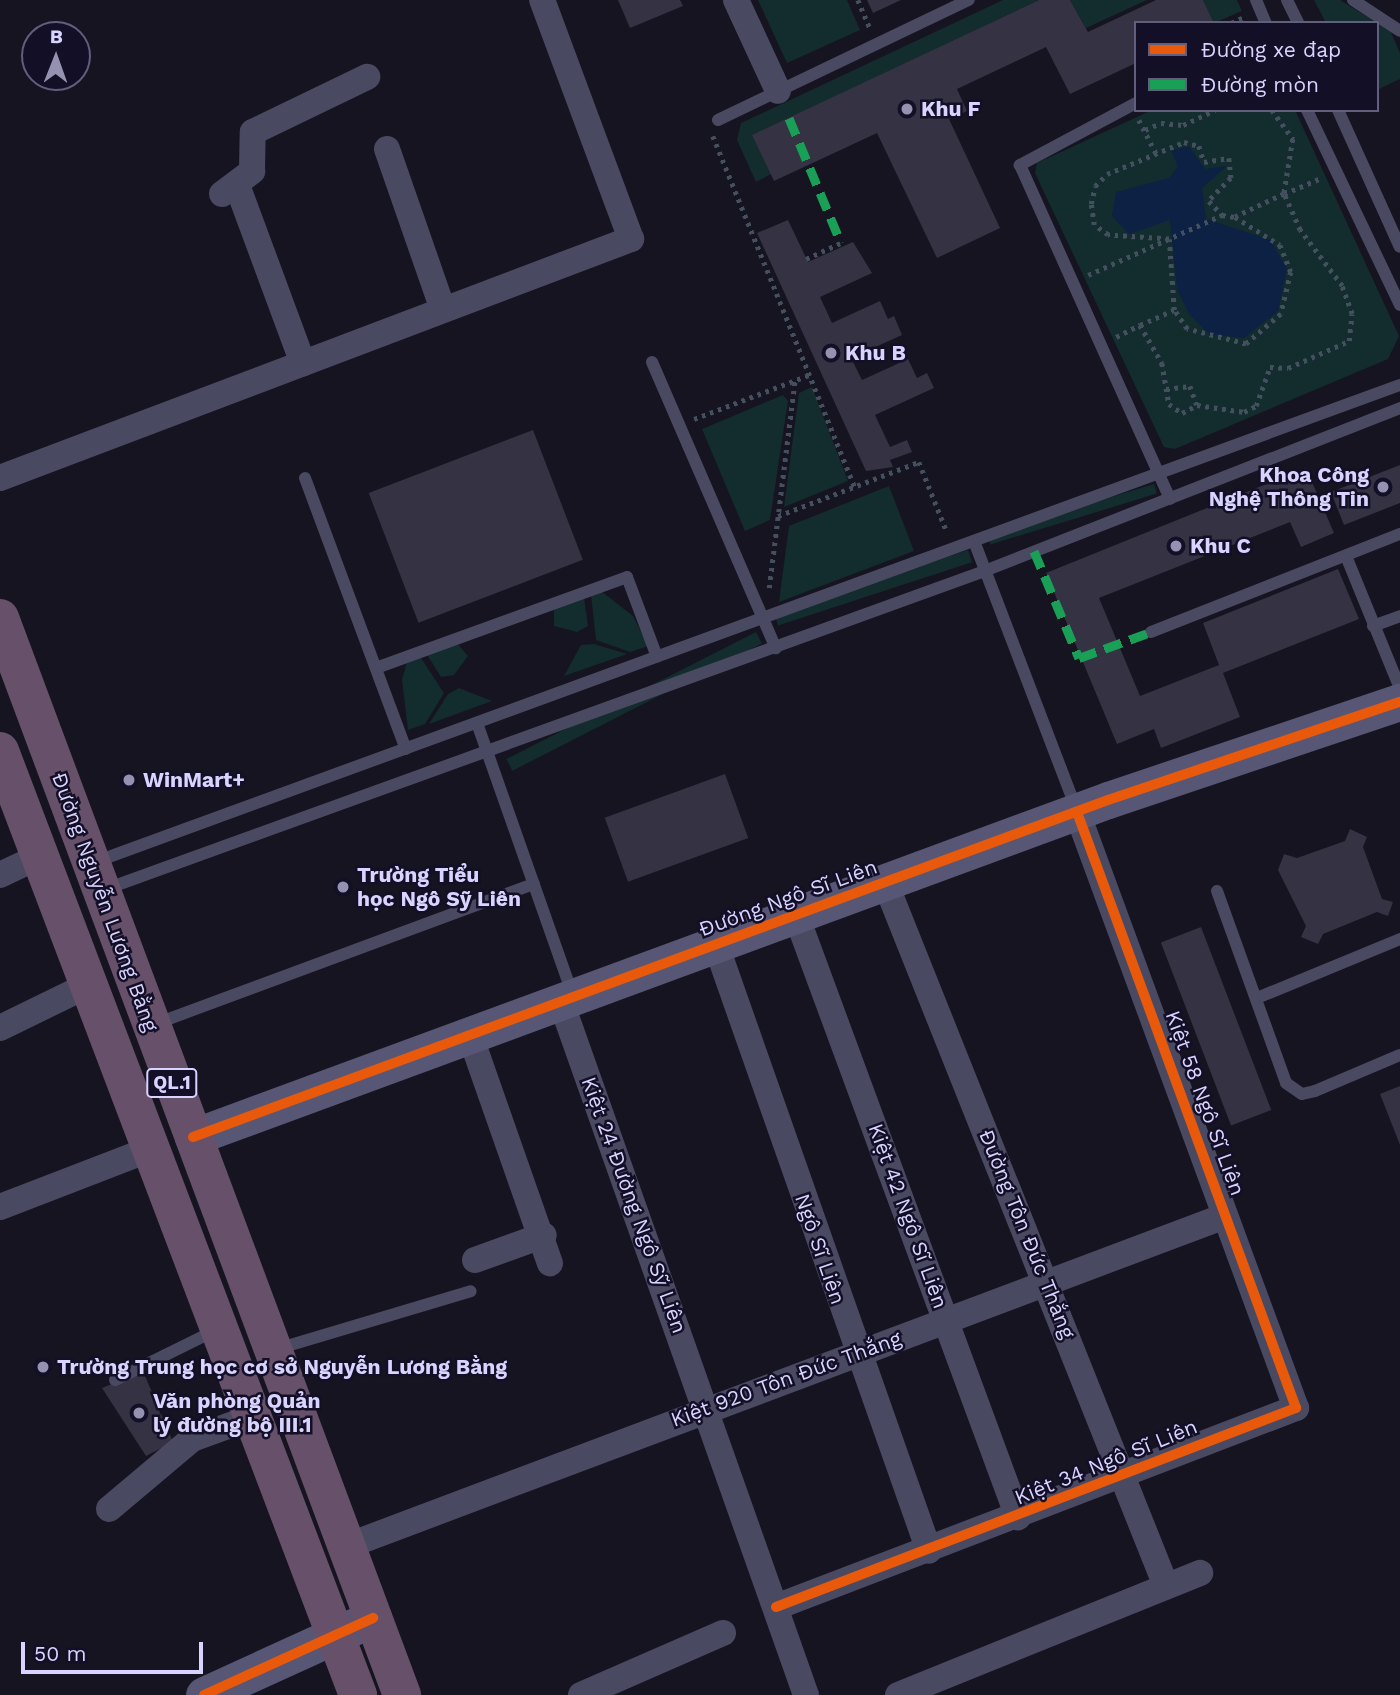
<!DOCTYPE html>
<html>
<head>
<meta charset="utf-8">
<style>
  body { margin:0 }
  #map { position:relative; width:1400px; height:1695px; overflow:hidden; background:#161421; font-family:"Work Sans",sans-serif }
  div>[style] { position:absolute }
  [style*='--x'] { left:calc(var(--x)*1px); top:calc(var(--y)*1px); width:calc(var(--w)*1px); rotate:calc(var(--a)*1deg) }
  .green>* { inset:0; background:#132c2d; transform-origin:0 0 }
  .water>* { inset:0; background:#0d2144 }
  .building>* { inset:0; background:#343243; transform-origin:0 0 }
  .path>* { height:4.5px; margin-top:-2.25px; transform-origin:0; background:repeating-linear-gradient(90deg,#44505f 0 3.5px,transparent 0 8.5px) }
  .lane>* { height:12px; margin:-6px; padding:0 6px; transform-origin:6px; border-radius:6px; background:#4a4962 }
  .street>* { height:26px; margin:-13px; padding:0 13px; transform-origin:13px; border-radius:13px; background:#4a4962 }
  .secondary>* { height:37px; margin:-18.5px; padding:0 18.5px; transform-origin:18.5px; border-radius:18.5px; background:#575674 }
  .highway>* { height:38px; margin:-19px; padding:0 19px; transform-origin:19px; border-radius:19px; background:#67516a }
  .quiet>* { height:9px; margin-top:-4.5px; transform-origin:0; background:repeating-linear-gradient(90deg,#1a9f57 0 18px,transparent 0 27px) }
  .cycleway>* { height:10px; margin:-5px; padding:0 5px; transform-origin:5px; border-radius:5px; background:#e8590c }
  .dots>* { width:19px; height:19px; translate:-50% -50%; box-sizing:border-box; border:4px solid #130f26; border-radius:50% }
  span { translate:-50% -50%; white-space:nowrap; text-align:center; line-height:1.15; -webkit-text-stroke:5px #130f26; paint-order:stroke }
  .shield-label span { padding:2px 5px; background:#130f26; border:2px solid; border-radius:5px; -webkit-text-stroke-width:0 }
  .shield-label { font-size:19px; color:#d9d4ff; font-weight:700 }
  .poi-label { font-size:21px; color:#d9d4ff; font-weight:700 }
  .left { translate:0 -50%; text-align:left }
  .right { translate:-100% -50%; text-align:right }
  .street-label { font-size:21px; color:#d9d4ff }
  .legend { position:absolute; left:1134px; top:21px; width:245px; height:91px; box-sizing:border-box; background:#130f26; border:2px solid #625e7d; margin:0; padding:9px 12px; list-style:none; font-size:21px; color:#d9d4ff }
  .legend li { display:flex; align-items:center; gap:14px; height:35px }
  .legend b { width:35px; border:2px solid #625e7d }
  .north { position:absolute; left:21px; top:21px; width:70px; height:70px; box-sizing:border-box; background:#130f26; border:2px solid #625e7d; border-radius:50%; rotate:1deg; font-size:19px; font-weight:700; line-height:28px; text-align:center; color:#d9d4ff }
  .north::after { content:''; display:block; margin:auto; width:24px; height:32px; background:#9591b1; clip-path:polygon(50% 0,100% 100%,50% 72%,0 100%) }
  .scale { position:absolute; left:21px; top:1642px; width:182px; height:32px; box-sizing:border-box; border:4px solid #d9d4ff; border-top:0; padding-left:9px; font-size:21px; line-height:24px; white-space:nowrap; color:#d9d4ff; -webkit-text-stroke:5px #130f26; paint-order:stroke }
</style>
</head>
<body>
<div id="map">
  <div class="green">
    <div style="clip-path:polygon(758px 0,847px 0,860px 30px,787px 63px)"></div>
    <div style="clip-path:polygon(1003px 0,1039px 0,753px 135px,771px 174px,756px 182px,737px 140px,741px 123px)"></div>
    <div style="clip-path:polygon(1070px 0,1147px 0,1086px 28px)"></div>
    <div style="clip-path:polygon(1203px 0,1237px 0,1242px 11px,1214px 23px)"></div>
    <div style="clip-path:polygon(1314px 0,1340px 0,1377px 23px,1326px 23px)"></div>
    <div style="clip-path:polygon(1377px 23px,1390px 30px,1400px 53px,1400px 79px,1377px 90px)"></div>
    <div style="clip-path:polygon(1152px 110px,1295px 110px,1399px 336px,1388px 359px,1175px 449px,1164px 447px,1035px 173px,1037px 163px)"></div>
    <div style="clip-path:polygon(812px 387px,848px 481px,784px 507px,799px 393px)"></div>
    <div style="clip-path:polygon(783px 395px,788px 401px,770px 520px,745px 531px,702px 429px)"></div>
    <div style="left:1154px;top:484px;width:10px;height:174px;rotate:73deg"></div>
    <div style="clip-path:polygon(889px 486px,914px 551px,779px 602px,789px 526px)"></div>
    <div style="left:968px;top:550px;width:13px;height:204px;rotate:72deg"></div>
    <div style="clip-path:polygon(601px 591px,633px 616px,648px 646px,630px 652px,596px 640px,591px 595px)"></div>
    <div style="clip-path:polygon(584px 598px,588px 626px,577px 632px,554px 626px,554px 608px)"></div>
    <div style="left:756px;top:632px;width:13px;height:280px;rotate:63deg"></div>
    <div style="clip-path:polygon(456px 642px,468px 656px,454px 675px,441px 677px,426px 653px)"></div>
    <div style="clip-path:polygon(594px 644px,627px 654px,564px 676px,581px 645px)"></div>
    <div style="clip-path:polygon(419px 655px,444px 693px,425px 724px,408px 730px,402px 680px,407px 662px)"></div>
    <div style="clip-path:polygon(459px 688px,492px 701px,429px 724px,448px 694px)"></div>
  </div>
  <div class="water">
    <div style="clip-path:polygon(1189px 146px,1205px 169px,1227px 166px,1202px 188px,1206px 219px,1271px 240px,1287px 269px,1278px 311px,1244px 338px,1209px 334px,1189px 314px,1177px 289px,1170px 220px,1129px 234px,1112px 216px,1116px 192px,1169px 178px,1178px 166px,1171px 151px)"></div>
  </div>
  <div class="building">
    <div style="clip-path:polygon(618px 0,680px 0,683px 6px,630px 28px)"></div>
    <div style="clip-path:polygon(867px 0,901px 0,873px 13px)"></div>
    <div style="clip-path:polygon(1039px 0,1070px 0,1088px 32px,1156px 0,1203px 0,1214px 23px,1136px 23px,1136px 63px,1070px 94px,1046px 47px,957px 89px,967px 111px,949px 119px,1000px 228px,937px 258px,877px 133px,774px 181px,752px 135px)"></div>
    <div style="clip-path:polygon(788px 220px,808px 262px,853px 242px,872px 273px,820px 297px,832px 323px,880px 301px,888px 319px,894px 316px,902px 335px,851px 358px,862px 380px,908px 359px,917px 378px,927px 373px,934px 388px,875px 415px,890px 447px,907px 440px,912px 452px,890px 460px,893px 467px,866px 471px,757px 233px)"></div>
    <div style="left:533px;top:430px;width:139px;height:176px;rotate:69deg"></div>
    <div style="clip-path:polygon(1400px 465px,1400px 503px,1344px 525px,1331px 492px)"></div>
    <div style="clip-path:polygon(1306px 468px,1334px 533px,1301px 547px,1290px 522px,1099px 598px,1140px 696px,1219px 665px,1203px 623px,1338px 569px,1359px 619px,1223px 673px,1240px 717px,1161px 748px,1154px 729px,1117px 744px,1046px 573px)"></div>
    <div style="left:725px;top:774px;width:68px;height:128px;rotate:70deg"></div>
    <div style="clip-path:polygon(1350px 829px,1367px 837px,1363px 847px,1382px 899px,1393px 902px,1388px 916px,1377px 912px,1323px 934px,1318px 944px,1301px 937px,1306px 926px,1278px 870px,1284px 854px,1297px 858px,1345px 841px)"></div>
    <div style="left:1201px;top:927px;width:196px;height:43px;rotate:69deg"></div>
    <div style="clip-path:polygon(1400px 1086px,1400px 1145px,1380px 1094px)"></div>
    <div style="clip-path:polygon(143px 1371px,173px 1442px,146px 1456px,102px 1388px)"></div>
  </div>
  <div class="path">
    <div style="--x:858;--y:0;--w:33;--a:67"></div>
    <div style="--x:1231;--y:23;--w:17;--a:-25"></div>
    <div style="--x:1272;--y:110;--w:36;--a:54"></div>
    <div style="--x:1293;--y:139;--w:56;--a:99.3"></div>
    <div style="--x:1284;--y:194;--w:40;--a:-23.4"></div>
    <div style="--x:1139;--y:120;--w:38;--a:63"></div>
    <div style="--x:1145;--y:130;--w:17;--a:-24"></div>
    <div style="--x:1161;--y:123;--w:22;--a:5"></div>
    <div style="--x:1183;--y:125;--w:35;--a:-25"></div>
    <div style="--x:713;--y:136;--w:379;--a:68"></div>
    <div style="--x:806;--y:259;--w:38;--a:-25"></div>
    <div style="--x:1088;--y:275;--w:147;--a:-24.1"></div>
    <div style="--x:1140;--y:325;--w:37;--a:-24"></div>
    <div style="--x:1116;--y:337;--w:27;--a:-27"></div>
    <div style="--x:1140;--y:325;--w:44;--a:59.9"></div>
    <div style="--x:1162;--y:363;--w:42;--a:80.3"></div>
    <div style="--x:1169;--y:404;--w:16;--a:35"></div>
    <div style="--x:1182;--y:413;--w:17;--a:-28"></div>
    <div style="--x:1197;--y:405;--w:48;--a:8.5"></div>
    <div style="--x:1244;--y:412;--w:13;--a:-27"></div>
    <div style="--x:1256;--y:406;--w:41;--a:-70.3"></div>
    <div style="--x:1270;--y:367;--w:18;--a:3"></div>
    <div style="--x:1288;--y:368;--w:67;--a:-23.9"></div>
    <div style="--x:1349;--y:341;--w:27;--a:-84"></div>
    <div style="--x:1352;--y:314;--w:30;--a:-110"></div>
    <div style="--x:1342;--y:286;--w:70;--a:-126.9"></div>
    <div style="--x:1300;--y:230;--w:39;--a:-114"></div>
    <div style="--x:1284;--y:194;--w:54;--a:154.9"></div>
    <div style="--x:1235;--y:217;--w:53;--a:31.9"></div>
    <div style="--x:1280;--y:245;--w:29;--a:68"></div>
    <div style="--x:1291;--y:272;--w:43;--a:103.4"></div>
    <div style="--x:1281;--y:314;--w:46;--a:139.4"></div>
    <div style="--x:1246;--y:344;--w:61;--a:-165.7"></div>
    <div style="--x:1187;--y:329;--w:23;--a:-124"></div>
    <div style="--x:1174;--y:310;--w:71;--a:-94"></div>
    <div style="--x:1169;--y:239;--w:61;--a:-176.2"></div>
    <div style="--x:1108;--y:235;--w:17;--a:-144"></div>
    <div style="--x:1094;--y:225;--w:21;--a:-98"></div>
    <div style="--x:1091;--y:204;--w:18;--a:-77"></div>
    <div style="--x:1095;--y:186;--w:17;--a:-45"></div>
    <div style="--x:1107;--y:174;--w:83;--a:-22.6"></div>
    <div style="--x:1184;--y:142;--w:16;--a:15"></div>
    <div style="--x:1199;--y:146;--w:17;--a:73"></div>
    <div style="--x:1204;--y:162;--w:25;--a:-9"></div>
    <div style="--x:1229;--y:158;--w:20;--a:84"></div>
    <div style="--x:1231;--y:178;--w:32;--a:134"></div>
    <div style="--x:1209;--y:201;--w:19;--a:47"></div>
    <div style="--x:1222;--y:215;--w:13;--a:9"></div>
    <div style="--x:1166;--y:389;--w:24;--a:-7"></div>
    <div style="--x:1190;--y:386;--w:20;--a:70"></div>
    <div style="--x:694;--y:419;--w:126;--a:-20.9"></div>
    <div style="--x:778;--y:516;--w:151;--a:-21"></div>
    <div style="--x:919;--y:462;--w:75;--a:68.2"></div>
    <div style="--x:769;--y:588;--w:210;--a:-82.9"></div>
  </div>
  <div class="lane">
    <div style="--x:1256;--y:0;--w:25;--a:67"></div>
    <div style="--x:1287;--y:0;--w:25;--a:64"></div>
    <div style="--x:1353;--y:0;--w:56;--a:33.4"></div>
    <div style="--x:1136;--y:103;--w:132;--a:151.9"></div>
    <div style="--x:1020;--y:165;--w:366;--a:65.8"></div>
    <div style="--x:1307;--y:110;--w:216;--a:64.5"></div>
    <div style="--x:1338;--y:110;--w:150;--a:65.7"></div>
    <div style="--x:718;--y:120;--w:278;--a:-25.6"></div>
    <div style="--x:652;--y:362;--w:312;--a:66.6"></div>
    <div style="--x:305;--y:478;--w:289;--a:69.6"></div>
    <div style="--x:974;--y:541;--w:286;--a:69.1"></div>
    <div style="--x:1346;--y:556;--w:143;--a:67.8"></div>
    <div style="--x:1373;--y:626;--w:29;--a:-20"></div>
    <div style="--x:1151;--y:632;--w:268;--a:-21.5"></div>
    <div style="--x:376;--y:668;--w:267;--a:-19.9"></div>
    <div style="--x:627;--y:577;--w:85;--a:69.4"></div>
    <div style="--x:477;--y:723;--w:286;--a:70.6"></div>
    <div style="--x:95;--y:862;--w:1389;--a:-20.08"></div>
    <div style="--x:106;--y:889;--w:937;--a:-19.9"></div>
    <div style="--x:987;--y:570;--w:444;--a:-21.4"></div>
    <div style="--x:1217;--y:891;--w:204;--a:70.2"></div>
    <div style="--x:1286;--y:1083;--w:19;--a:35"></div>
    <div style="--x:1302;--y:1094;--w:13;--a:-13"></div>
    <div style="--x:1315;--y:1091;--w:92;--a:-23"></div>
    <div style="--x:1257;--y:998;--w:155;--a:-22.4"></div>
    <div style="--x:155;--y:1024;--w:404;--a:-20.3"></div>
    <div style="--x:277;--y:1349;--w:202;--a:-16.6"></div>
    <div style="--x:115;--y:1380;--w:113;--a:-26.3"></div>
  </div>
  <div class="street">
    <div style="--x:736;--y:0;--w:100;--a:65.2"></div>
    <div style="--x:387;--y:149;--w:170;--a:70.8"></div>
    <div style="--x:237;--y:185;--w:190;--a:69.7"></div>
    <div style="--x:222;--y:194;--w:38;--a:-37"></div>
    <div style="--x:252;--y:171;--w:39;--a:-89"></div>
    <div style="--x:253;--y:132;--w:127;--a:-25.8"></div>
    <div style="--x:0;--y:478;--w:675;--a:-20.74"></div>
    <div style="--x:631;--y:239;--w:255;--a:-110.4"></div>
    <div style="--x:0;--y:875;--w:44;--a:-25.4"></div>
    <div style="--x:885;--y:882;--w:758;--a:68.24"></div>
    <div style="--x:796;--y:915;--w:642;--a:69.76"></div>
    <div style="--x:716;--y:945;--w:642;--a:70.63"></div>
    <div style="--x:561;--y:1002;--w:735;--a:70.53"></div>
    <div style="--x:0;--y:1028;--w:98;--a:-26"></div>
    <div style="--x:470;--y:1035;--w:242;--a:70.7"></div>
    <div style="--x:0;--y:1207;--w:161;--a:-21.1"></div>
    <div style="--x:475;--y:1260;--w:73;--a:-19.9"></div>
    <div style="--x:109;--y:1509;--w:109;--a:-40.1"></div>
    <div style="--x:192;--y:1439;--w:62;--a:-19.9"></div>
    <div style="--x:347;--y:1546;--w:938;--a:-20.6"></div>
    <div style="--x:776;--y:1607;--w:557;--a:-20.94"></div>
    <div style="--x:1296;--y:1408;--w:635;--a:-110.18"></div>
    <div style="--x:581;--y:1695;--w:155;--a:-23.6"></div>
    <div style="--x:898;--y:1695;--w:326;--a:-22"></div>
  </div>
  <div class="secondary">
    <div style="--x:193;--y:1137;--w:975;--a:-20.22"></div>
    <div style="--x:1108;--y:800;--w:308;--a:-18.6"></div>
    <div style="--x:204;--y:1695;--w:186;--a:-24.5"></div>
  </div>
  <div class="highway">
    <div style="--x:0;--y:618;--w:1150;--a:69.53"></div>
    <div style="--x:0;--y:751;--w:1010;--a:69.23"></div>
  </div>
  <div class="quiet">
    <div style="--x:789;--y:118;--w:135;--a:67.4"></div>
    <div style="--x:1034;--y:551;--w:116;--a:67.2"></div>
    <div style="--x:1079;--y:658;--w:77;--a:-19.9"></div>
  </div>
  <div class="cycleway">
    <div style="--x:193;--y:1137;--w:975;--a:-20.22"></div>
    <div style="--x:1108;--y:800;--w:308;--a:-18.6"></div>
    <div style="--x:776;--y:1607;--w:557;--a:-20.94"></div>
    <div style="--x:1296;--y:1408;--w:635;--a:-110.18"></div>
    <div style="--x:204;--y:1695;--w:186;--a:-24.5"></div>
  </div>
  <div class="dots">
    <div style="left:907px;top:109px;background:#9591b1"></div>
    <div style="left:831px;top:353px;background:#9591b1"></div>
    <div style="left:1383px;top:487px;background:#9591b1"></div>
    <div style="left:1176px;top:546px;background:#9591b1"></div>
    <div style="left:129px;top:780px;background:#9591b1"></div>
    <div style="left:343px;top:887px;background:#9591b1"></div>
    <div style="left:43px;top:1367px;background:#9591b1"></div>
    <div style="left:139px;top:1413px;background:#9591b1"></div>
  </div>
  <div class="shield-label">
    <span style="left:172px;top:1083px">QL.1</span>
  </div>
  <div class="poi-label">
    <span class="left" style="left:921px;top:109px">Khu F</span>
    <span class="left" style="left:845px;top:353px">Khu B</span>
    <span class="right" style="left:1369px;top:487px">Khoa Công<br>Nghệ Thông Tin</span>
    <span class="left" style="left:1190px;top:546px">Khu C</span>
    <span class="left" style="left:143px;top:780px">WinMart+</span>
    <span class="left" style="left:357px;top:887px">Trường Tiểu<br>học Ngô Sỹ Liên</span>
    <span class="left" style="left:57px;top:1367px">Trường Trung học cơ sở Nguyễn Lương Bằng</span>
    <span class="left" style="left:153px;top:1413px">Văn phòng Quản<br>lý đường bộ III.1</span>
  </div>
  <div class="street-label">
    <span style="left:788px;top:898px;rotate:-20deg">Đường Ngô Sĩ Liên</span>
    <span style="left:105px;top:902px;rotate:70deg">Đường Nguyễn Lương Bằng</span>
    <span style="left:1205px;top:1103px;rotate:70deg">Kiệt 58 Ngô Sĩ Liên</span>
    <span style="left:634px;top:1205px;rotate:70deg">Kiệt 24 Đường Ngô Sỹ Liên</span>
    <span style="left:908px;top:1216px;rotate:70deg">Kiệt 42 Ngô Sĩ Liên</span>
    <span style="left:1027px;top:1234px;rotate:68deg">Đường Tôn Đức Thắng</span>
    <span style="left:820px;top:1249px;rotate:71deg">Ngô Sĩ Liên</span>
    <span style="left:786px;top:1379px;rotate:-20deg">Kiệt 920 Tôn Đức Thắng</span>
    <span style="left:1106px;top:1462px;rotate:-22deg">Kiệt 34 Ngô Sĩ Liên</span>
  </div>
  <ul class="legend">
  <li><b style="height:9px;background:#e8590c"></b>Đường xe đạp</li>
  <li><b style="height:9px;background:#1a9f57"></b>Đường mòn</li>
  </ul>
  <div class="north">B</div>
  <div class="scale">50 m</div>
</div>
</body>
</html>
